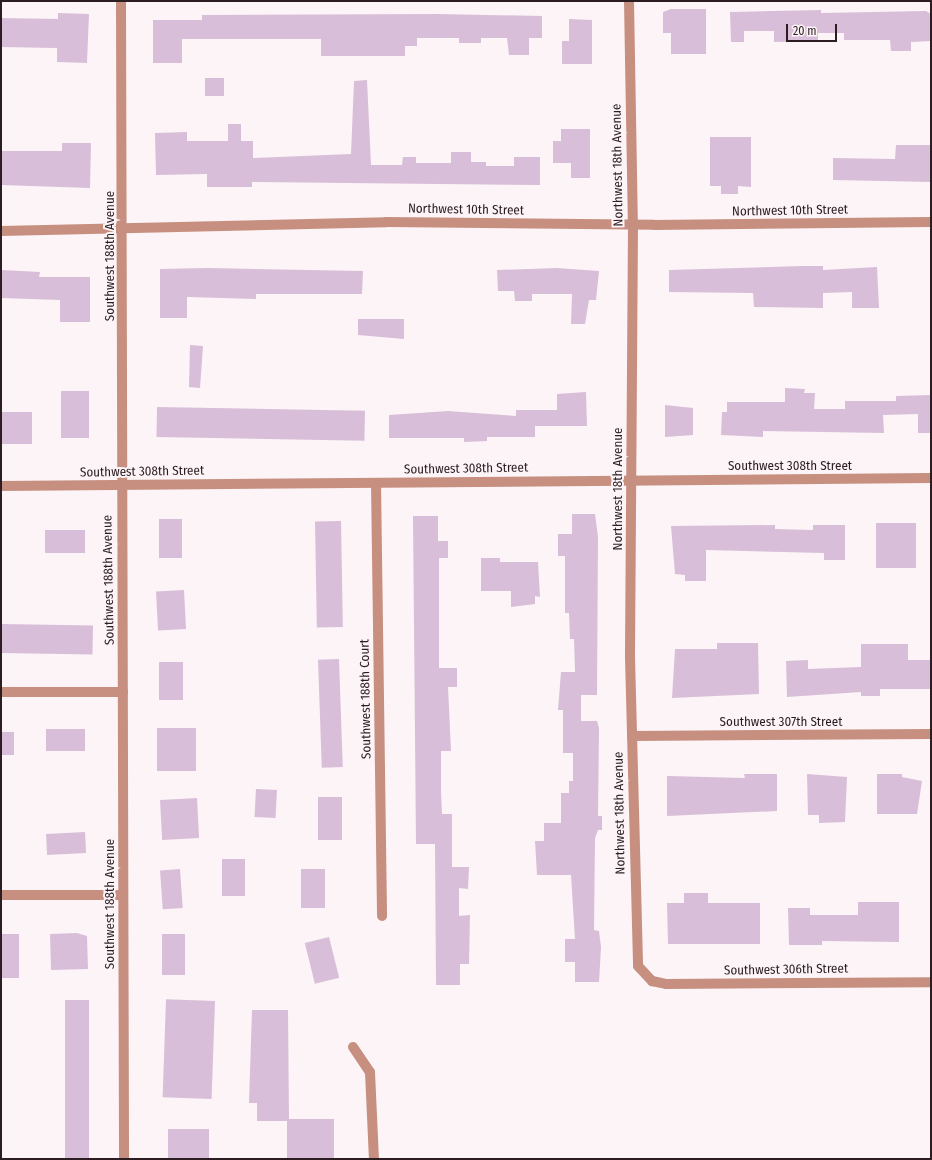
<!DOCTYPE html>
<html>
<head>
<meta charset="utf-8">
<style>
  body { margin:0 }
  #map { position:relative; width:932px; height:1160px; overflow:hidden; background:#fcf4f6; font-family:"Fira Sans Condensed",sans-serif }
  div>[style] { position:absolute }
  [style*='--x'] { left:calc(var(--x)*1px); top:calc(var(--y)*1px); width:calc(var(--w)*1px); rotate:calc(var(--a)*1deg) }
  .building>* { inset:0; background:#d8bed8; transform-origin:0 0 }
  .minor>* { height:10px; margin:-5px; padding:0 5px; transform-origin:5px; border-radius:5px; background:#c68f80 }
  span { translate:-50% -50%; white-space:nowrap; text-align:center; line-height:1.15; -webkit-text-stroke:4px #fcf4f6; paint-order:stroke }
  .street-label { font-size:13px; color:#2b1d21 }
  .frame { position:absolute; inset:0; border:2px solid #2b1d21; pointer-events:none }
  .scale { position:absolute; left:786px; top:24px; width:51px; height:18px; box-sizing:border-box; border:2px solid #2b1d21; border-top:0; padding-left:5px; font-size:12px; line-height:14px; white-space:nowrap; color:#2b1d21; -webkit-text-stroke:3px #fcf4f6; paint-order:stroke }
</style>
</head>
<body>
<div id="map">
  <div class="building">
    <div style="clip-path:polygon(671px 9px,706px 9px,706px 54px,671px 54px,671px 33px,663px 33px,663px 12px)"></div>
    <div style="clip-path:polygon(821px 10px,821px 13px,926px 11px,931px 14px,931px 41px,911px 42px,911px 51px,891px 51px,890px 40px,844px 40px,844px 33px,818px 33px,818px 41px,774px 42px,774px 31px,744px 31px,744px 42px,731px 42px,730px 12px)"></div>
    <div style="clip-path:polygon(58px 13px,89px 14px,87px 63px,57px 62px,57px 48px,1px 47px,1px 18px,58px 19px)"></div>
    <div style="clip-path:polygon(438px 14px,542px 16px,542px 38px,529px 38px,529px 55px,509px 55px,507px 38px,481px 38px,481px 43px,459px 43px,459px 38px,417px 38px,417px 46px,405px 46px,405px 56px,321px 56px,321px 39px,182px 39px,182px 63px,153px 63px,153px 20px,202px 20px,202px 15px)"></div>
    <div style="clip-path:polygon(569px 19px,592px 20px,592px 64px,562px 64px,562px 41px,569px 41px)"></div>
    <div style="left:205px;top:78px;width:19px;height:18px"></div>
    <div style="clip-path:polygon(367px 80px,371px 165px,402px 165px,403px 157px,416px 157px,416px 163px,451px 163px,451px 152px,471px 152px,471px 162px,486px 162px,486px 166px,514px 166px,514px 157px,540px 157px,540px 185px,252px 182px,252px 187px,207px 187px,207px 174px,156px 175px,155px 133px,187px 132px,187px 141px,228px 141px,228px 124px,241px 124px,241px 141px,253px 141px,253px 158px,351px 154px,354px 81px)"></div>
    <div style="clip-path:polygon(561px 129px,590px 129px,590px 178px,571px 178px,571px 163px,553px 163px,553px 141px,561px 141px)"></div>
    <div style="clip-path:polygon(710px 137px,751px 137px,751px 187px,738px 186px,738px 194px,721px 194px,721px 186px,710px 186px)"></div>
    <div style="clip-path:polygon(62px 143px,91px 143px,90px 188px,1px 185px,1px 151px,62px 151px)"></div>
    <div style="clip-path:polygon(896px 145px,931px 145px,931px 182px,833px 180px,833px 158px,895px 159px)"></div>
    <div style="clip-path:polygon(802px 266px,823px 266px,823px 270px,877px 267px,879px 308px,852px 308px,852px 292px,823px 293px,823px 308px,754px 307px,753px 293px,669px 292px,669px 270px)"></div>
    <div style="clip-path:polygon(208px 268px,363px 271px,362px 294px,256px 294px,256px 299px,187px 297px,187px 318px,160px 318px,160px 269px)"></div>
    <div style="clip-path:polygon(557px 268px,599px 271px,596px 300px,589px 300px,585px 324px,571px 324px,572px 294px,532px 294px,532px 301px,515px 301px,514px 291px,498px 291px,497px 270px)"></div>
    <div style="clip-path:polygon(1px 270px,40px 272px,39px 277px,90px 277px,90px 322px,60px 322px,60px 300px,1px 298px)"></div>
    <div style="clip-path:polygon(358px 319px,404px 319px,404px 339px,358px 335px)"></div>
    <div style="clip-path:polygon(190px 345px,203px 346px,200px 388px,189px 387px)"></div>
    <div style="clip-path:polygon(785px 388px,805px 389px,804px 393px,815px 393px,814px 409px,845px 409px,845px 401px,896px 401px,896px 396px,931px 395px,931px 433px,918px 433px,918px 414px,883px 415px,884px 433px,763px 431px,763px 437px,721px 435px,722px 412px,727px 412px,727px 402px,785px 402px)"></div>
    <div style="left:61px;top:391px;width:28px;height:47px"></div>
    <div style="clip-path:polygon(586px 392px,587px 426px,535px 426px,535px 437px,487px 437px,487px 441px,464px 442px,464px 438px,389px 438px,389px 415px,448px 411px,516px 416px,516px 410px,557px 410px,557px 394px)"></div>
    <div style="clip-path:polygon(665px 405px,693px 408px,693px 435px,665px 437px)"></div>
    <div style="left:157px;top:407px;width:208px;height:30px;rotate:1deg"></div>
    <div style="left:1px;top:412px;width:31px;height:32px"></div>
    <div style="clip-path:polygon(572px 514px,595px 514px,598px 537px,597px 695px,581px 695px,581px 721px,597px 721px,599px 728px,598px 816px,602px 816px,602px 830px,598px 830px,595px 838px,594px 930px,599px 931px,601px 947px,599px 982px,575px 982px,575px 962px,565px 962px,565px 939px,575px 939px,571px 875px,537px 875px,535px 841px,544px 841px,544px 823px,561px 823px,561px 793px,569px 793px,569px 781px,573px 781px,573px 753px,563px 753px,563px 710px,558px 710px,561px 672px,575px 672px,574px 639px,570px 639px,569px 613px,565px 613px,565px 556px,558px 556px,558px 534px,572px 534px)"></div>
    <div style="clip-path:polygon(413px 516px,438px 516px,438px 541px,448px 541px,448px 558px,439px 558px,439px 668px,457px 668px,457px 687px,448px 687px,451px 751px,441px 751px,441px 791px,442px 814px,452px 814px,452px 867px,469px 867px,468px 889px,459px 888px,459px 916px,470px 915px,469px 964px,460px 964px,460px 985px,436px 985px,435px 844px,416px 844px)"></div>
    <div style="left:159px;top:519px;width:23px;height:39px"></div>
    <div style="left:341px;top:521px;width:106px;height:26px;rotate:89deg"></div>
    <div style="left:876px;top:523px;width:40px;height:45px"></div>
    <div style="clip-path:polygon(775px 525px,775px 529px,813px 530px,813px 525px,845px 525px,845px 560px,824px 560px,824px 553px,706px 550px,706px 581px,685px 581px,685px 575px,675px 574px,671px 526px)"></div>
    <div style="left:45px;top:530px;width:40px;height:23px"></div>
    <div style="clip-path:polygon(481px 558px,500px 558px,500px 562px,538px 562px,540px 597px,535px 596px,535px 604px,511px 607px,511px 591px,481px 591px)"></div>
    <div style="left:184px;top:590px;width:39px;height:28px;rotate:87deg"></div>
    <div style="left:1px;top:624px;width:92px;height:29px;rotate:1deg"></div>
    <div style="clip-path:polygon(717px 643px,758px 643px,759px 694px,672px 698px,675px 649px,717px 649px)"></div>
    <div style="clip-path:polygon(861px 644px,908px 644px,908px 660px,931px 660px,931px 689px,880px 689px,880px 696px,861px 696px,861px 692px,787px 697px,786px 661px,808px 660px,808px 669px,861px 667px)"></div>
    <div style="left:339px;top:659px;width:108px;height:21px;rotate:88deg"></div>
    <div style="left:159px;top:662px;width:24px;height:38px"></div>
    <div style="left:157px;top:728px;width:39px;height:43px"></div>
    <div style="left:46px;top:729px;width:39px;height:22px"></div>
    <div style="left:1px;top:732px;width:13px;height:23px"></div>
    <div style="clip-path:polygon(744px 774px,777px 774px,777px 811px,667px 816px,667px 776px,745px 778px)"></div>
    <div style="clip-path:polygon(807px 774px,847px 777px,845px 822px,819px 823px,819px 815px,808px 815px)"></div>
    <div style="clip-path:polygon(877px 774px,902px 774px,902px 777px,922px 781px,917px 814px,877px 814px)"></div>
    <div style="left:256px;top:789px;width:21px;height:28px;rotate:3deg"></div>
    <div style="left:318px;top:797px;width:24px;height:43px"></div>
    <div style="left:197px;top:798px;width:40px;height:37px;rotate:87deg"></div>
    <div style="left:85px;top:832px;width:21px;height:39px;rotate:87deg"></div>
    <div style="left:222px;top:859px;width:23px;height:37px"></div>
    <div style="left:180px;top:869px;width:39px;height:20px;rotate:86deg"></div>
    <div style="left:301px;top:869px;width:24px;height:39px"></div>
    <div style="clip-path:polygon(684px 893px,708px 893px,708px 903px,760px 903px,760px 944px,668px 944px,667px 903px,684px 903px)"></div>
    <div style="clip-path:polygon(858px 902px,899px 902px,899px 942px,822px 941px,822px 945px,789px 945px,788px 908px,810px 908px,810px 915px,858px 915px)"></div>
    <div style="clip-path:polygon(77px 933px,87px 936px,88px 969px,51px 970px,50px 934px)"></div>
    <div style="left:1px;top:934px;width:18px;height:44px"></div>
    <div style="left:185px;top:934px;width:41px;height:23px;rotate:90deg"></div>
    <div style="left:329px;top:937px;width:42px;height:25px;rotate:76deg"></div>
    <div style="left:65px;top:1000px;width:24px;height:159px"></div>
    <div style="left:215px;top:1001px;width:98px;height:49px;rotate:92deg"></div>
    <div style="clip-path:polygon(252px 1010px,288px 1010px,289px 1119px,334px 1119px,334px 1159px,287px 1159px,287px 1121px,257px 1121px,257px 1103px,249px 1103px)"></div>
    <div style="left:168px;top:1129px;width:41px;height:30px"></div>
  </div>
  <div class="minor">
    <div style="--x:121;--y:1;--w:1158;--a:89.85"></div>
    <div style="--x:629;--y:1;--w:224;--a:89"></div>
    <div style="--x:633;--y:225;--w:432;--a:90.4"></div>
    <div style="--x:630;--y:657;--w:309;--a:88.5"></div>
    <div style="--x:638;--y:966;--w:21;--a:47"></div>
    <div style="--x:652;--y:981;--w:14;--a:12"></div>
    <div style="--x:666;--y:984;--w:265;--a:-0.4"></div>
    <div style="--x:1;--y:231;--w:385;--a:-1.3"></div>
    <div style="--x:386;--y:222;--w:268;--a:0.6"></div>
    <div style="--x:654;--y:225;--w:277;--a:-0.6"></div>
    <div style="--x:376;--y:483;--w:433;--a:89.2"></div>
    <div style="--x:1;--y:486;--w:930;--a:-0.49"></div>
    <div style="--x:1;--y:692;--w:122;--a:0"></div>
    <div style="--x:632;--y:736;--w:299;--a:-0.4"></div>
    <div style="--x:1;--y:895;--w:122;--a:0"></div>
    <div style="--x:353;--y:1047;--w:30;--a:56"></div>
    <div style="--x:370;--y:1072;--w:87;--a:87.4"></div>
  </div>
  <div class="street-label">
    <span style="left:618px;top:165px;rotate:-91deg">Northwest 18th Avenue</span>
    <span style="left:466px;top:210px;rotate:1deg">Northwest 10th Street</span>
    <span style="left:790px;top:211px;rotate:-1deg">Northwest 10th Street</span>
    <span style="left:110px;top:256px;rotate:-90deg">Southwest 188th Avenue</span>
    <span style="left:790px;top:466px">Southwest 308th Street</span>
    <span style="left:466px;top:469px;rotate:-1deg">Southwest 308th Street</span>
    <span style="left:142px;top:472px;rotate:-1deg">Southwest 308th Street</span>
    <span style="left:618px;top:489px;rotate:-90deg">Northwest 18th Avenue</span>
    <span style="left:109px;top:580px;rotate:-91deg">Southwest 188th Avenue</span>
    <span style="left:366px;top:699px;rotate:-91deg">Southwest 188th Court</span>
    <span style="left:781px;top:722px">Southwest 307th Street</span>
    <span style="left:620px;top:813px;rotate:-91deg">Northwest 18th Avenue</span>
    <span style="left:110px;top:904px;rotate:-90deg">Southwest 188th Avenue</span>
    <span style="left:786px;top:970px;rotate:-1deg">Southwest 306th Street</span>
  </div>
  <div class="frame"></div>
  <div class="scale">20 m</div>
</div>
</body>
</html>
